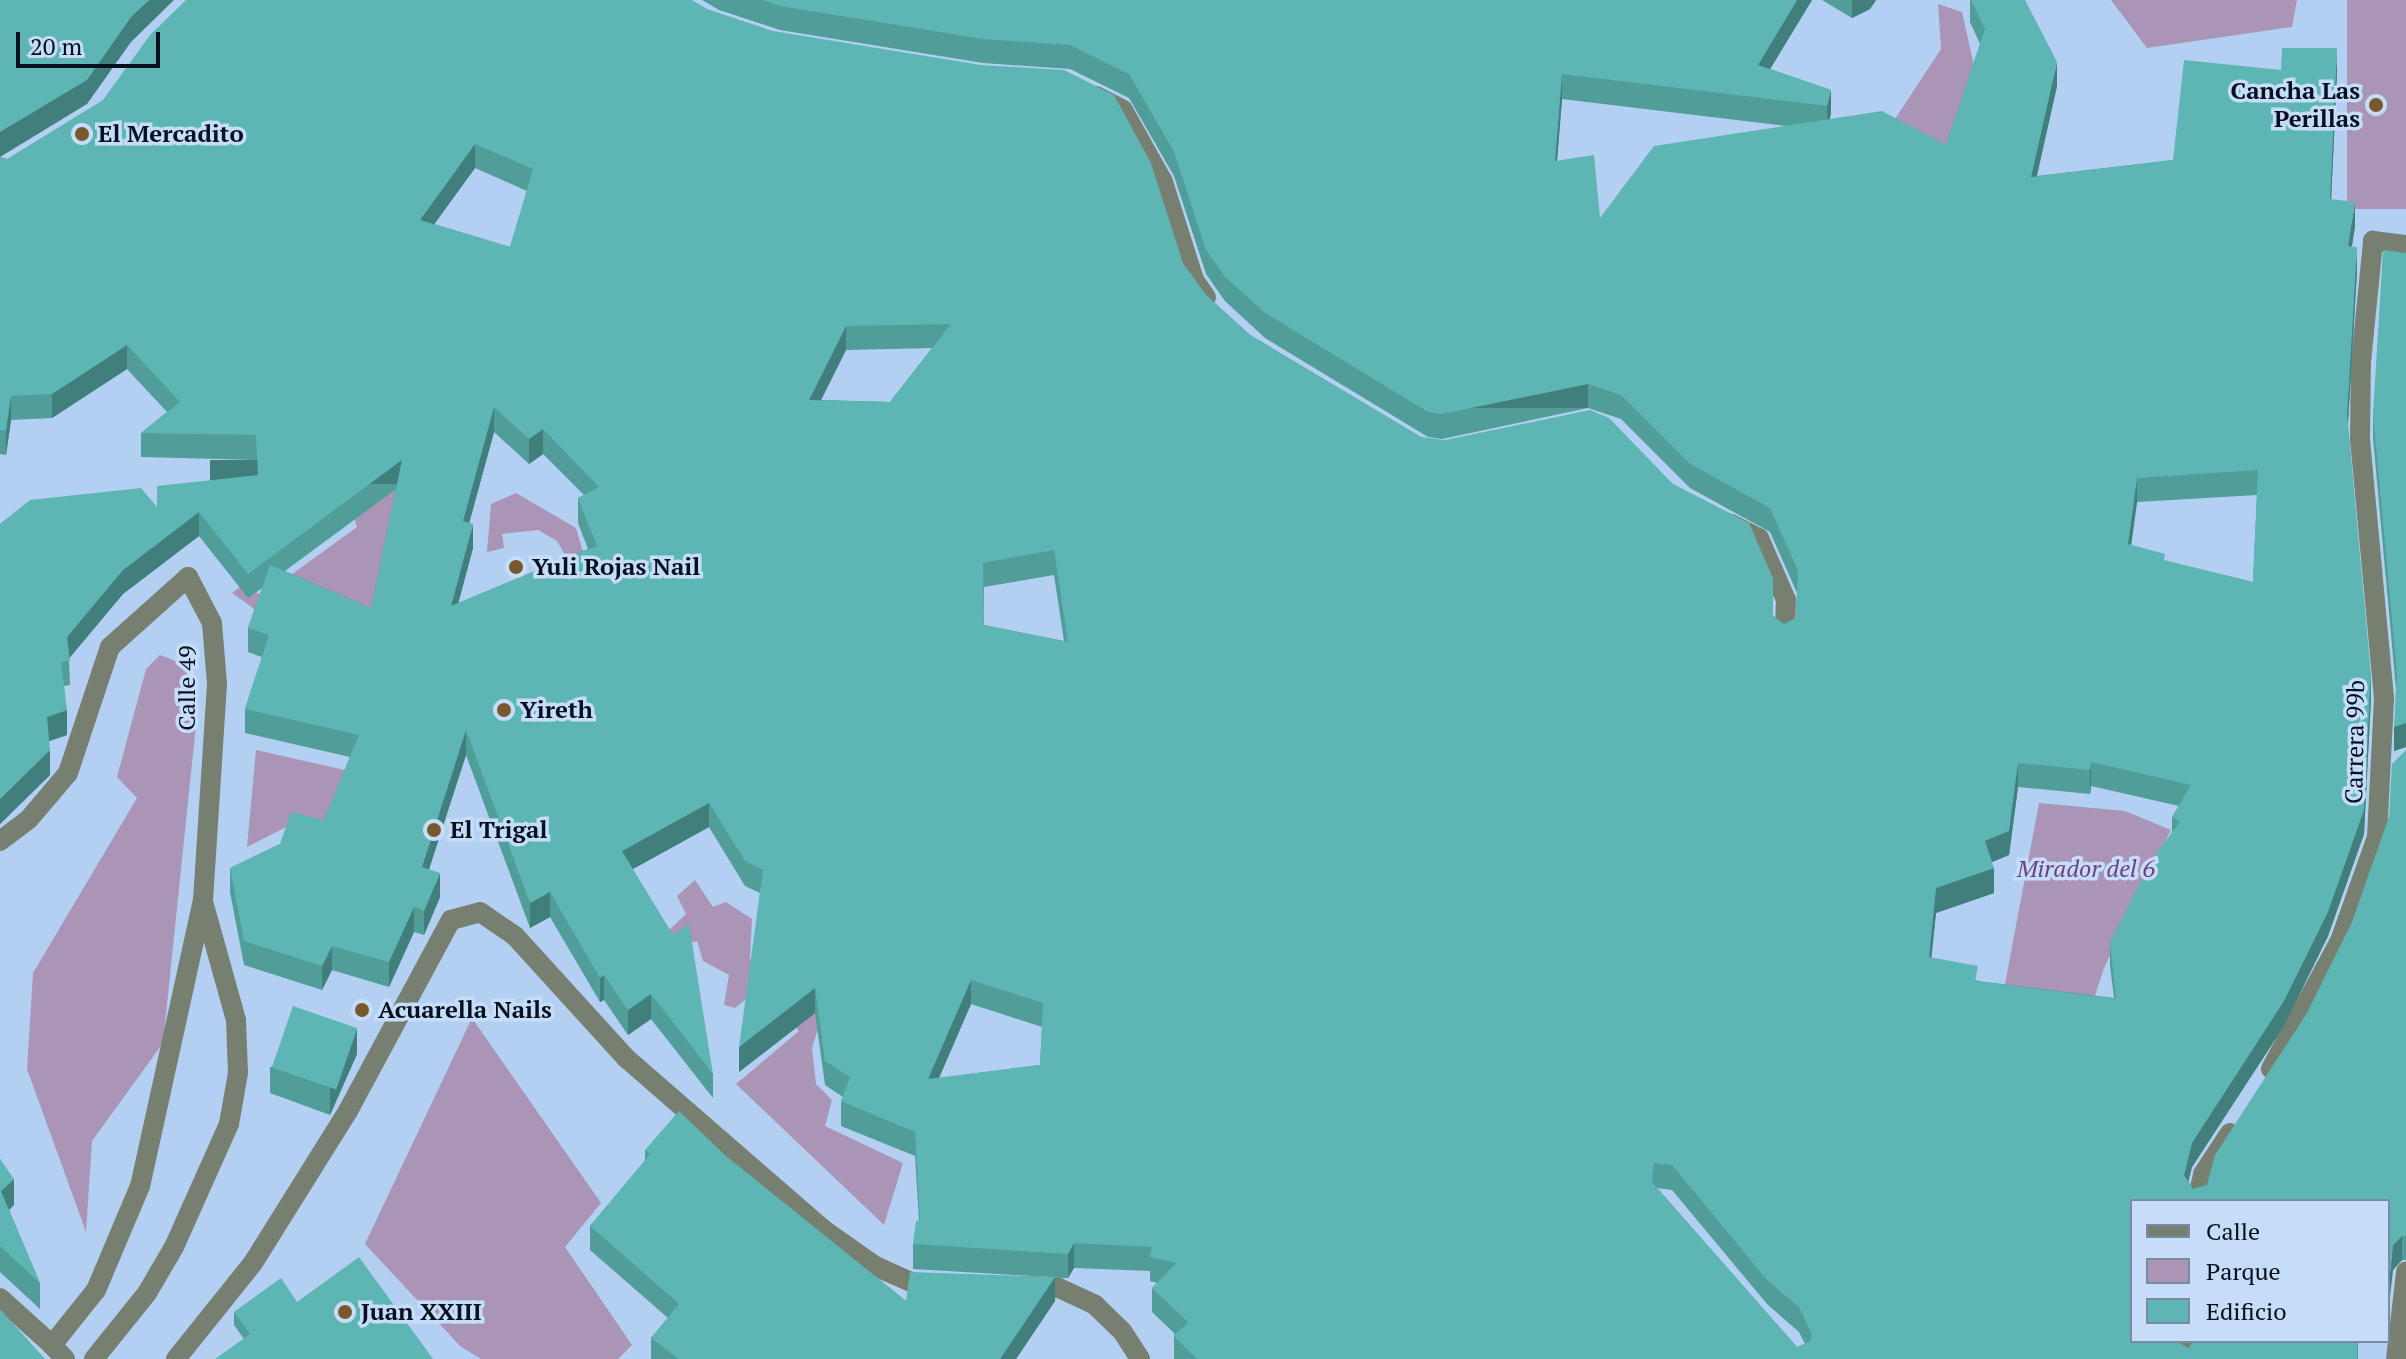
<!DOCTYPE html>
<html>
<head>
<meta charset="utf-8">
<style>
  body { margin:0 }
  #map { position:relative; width:2406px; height:1359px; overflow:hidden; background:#b3d0f2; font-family:"PT Serif",serif }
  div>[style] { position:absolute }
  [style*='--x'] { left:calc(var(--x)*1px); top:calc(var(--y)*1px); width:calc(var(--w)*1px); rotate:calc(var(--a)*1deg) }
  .green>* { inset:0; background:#aa95b6; transform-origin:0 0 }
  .minor>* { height:20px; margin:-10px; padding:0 10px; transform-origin:10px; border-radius:10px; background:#767f70 }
  .tertiary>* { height:20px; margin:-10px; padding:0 10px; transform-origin:10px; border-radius:10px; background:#767f70 }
  .wall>* { inset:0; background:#509d9a }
  .shaded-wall>* { inset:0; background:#417f7d; transform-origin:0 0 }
  .building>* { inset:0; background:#5db6b3; transform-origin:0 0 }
  .dots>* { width:22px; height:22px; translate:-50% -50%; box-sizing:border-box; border:4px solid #c5ddf8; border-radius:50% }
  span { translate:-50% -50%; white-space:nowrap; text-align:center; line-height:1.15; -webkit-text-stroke:7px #c5ddf8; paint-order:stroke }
  .poi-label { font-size:24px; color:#07111d; font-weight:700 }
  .right { translate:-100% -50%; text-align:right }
  .left { translate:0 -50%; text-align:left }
  .street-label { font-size:24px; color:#07111d }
  .park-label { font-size:24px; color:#6d4184; font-style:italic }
  .legend { position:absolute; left:2130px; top:1199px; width:260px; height:144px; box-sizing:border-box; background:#c5ddf8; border:2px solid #798ba0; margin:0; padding:10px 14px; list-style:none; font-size:24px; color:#07111d }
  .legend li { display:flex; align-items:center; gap:16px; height:40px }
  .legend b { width:40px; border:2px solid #798ba0 }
  .scale { position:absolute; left:16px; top:32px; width:144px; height:36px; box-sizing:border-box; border:4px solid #07111d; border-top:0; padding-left:10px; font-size:24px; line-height:28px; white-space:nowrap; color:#07111d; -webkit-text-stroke:6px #c5ddf8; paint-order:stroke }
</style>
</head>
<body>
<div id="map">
  <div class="green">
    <div style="clip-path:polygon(2111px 0,2297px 0,2292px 27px,2147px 48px)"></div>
    <div style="left:2347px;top:0;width:59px;height:209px"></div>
    <div style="clip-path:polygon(1938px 4px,1962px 12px,1975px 70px,1945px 149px,1893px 122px,1941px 49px)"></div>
    <div style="clip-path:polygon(461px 419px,370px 620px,264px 616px,232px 593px,244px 584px,262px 596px,357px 527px,354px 517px)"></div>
    <div style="clip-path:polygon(516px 493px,576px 528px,602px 617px,557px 541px,538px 530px,502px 534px,504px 548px,487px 552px,491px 504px)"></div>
    <div style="clip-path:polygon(160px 655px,188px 666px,199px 696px,163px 1043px,92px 1141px,86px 1232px,27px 1069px,33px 973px,137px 798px,117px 777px,146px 669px)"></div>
    <div style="clip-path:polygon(256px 750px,380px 778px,366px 830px,294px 823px,247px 847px)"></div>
    <div style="clip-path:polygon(2039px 803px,2125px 811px,2171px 830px,2104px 968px,2089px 1014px,2002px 1000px)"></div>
    <div style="clip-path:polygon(695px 880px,713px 907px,726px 902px,752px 919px,750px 959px,822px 1016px,812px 1048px,816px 1084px,832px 1100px,825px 1126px,903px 1163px,884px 1225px,736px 1084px,799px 1031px,760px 987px,735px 1008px,724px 1005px,729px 975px,703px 961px,697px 941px,678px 946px,668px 931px,686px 914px,677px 896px)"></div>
    <div style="clip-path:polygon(472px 1018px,601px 1203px,565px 1247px,632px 1345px,618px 1359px,481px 1359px,460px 1346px,365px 1244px)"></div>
  </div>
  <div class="minor">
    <div style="--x:1096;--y:96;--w:30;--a:27"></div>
    <div style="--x:1123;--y:110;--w:82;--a:60.9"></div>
    <div style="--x:1163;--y:182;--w:103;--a:72.4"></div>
    <div style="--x:1194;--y:280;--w:21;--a:55"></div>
    <div style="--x:1731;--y:524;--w:31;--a:27"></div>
    <div style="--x:1759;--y:538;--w:68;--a:66.5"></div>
    <div style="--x:1786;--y:600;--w:35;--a:92"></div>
    <div style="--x:2271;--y:1069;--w:145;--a:-61.7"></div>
    <div style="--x:2340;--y:941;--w:110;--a:-70.4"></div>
    <div style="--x:2377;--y:837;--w:139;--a:-87.1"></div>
    <div style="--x:2384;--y:698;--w:260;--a:-95.3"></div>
    <div style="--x:2360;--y:439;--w:77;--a:-89.3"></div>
    <div style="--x:2361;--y:362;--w:122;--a:-84.3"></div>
    <div style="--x:2373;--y:241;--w:33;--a:7"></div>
    <div style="--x:2197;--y:1201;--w:28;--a:-77"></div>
    <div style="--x:2203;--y:1174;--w:49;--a:-56.6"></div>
    <div style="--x:1030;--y:1286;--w:29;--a:4"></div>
    <div style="--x:1059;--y:1288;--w:40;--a:25"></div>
    <div style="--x:1095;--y:1305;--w:37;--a:44"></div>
    <div style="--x:1122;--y:1331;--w:33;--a:57"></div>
    <div style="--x:0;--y:1298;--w:70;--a:42.1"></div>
    <div style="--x:2187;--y:1341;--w:18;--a:90"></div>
    <div style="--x:176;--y:1359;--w:123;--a:-51.3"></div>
    <div style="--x:253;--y:1263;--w:179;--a:-58"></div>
    <div style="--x:348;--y:1111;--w:217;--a:-61.7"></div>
    <div style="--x:451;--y:920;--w:30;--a:-15"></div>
    <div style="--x:480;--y:912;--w:42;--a:34.4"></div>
    <div style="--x:515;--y:936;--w:165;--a:47.7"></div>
    <div style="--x:626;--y:1058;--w:262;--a:41"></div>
    <div style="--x:824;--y:1230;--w:62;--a:35.2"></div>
    <div style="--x:875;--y:1266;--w:42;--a:24.1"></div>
    <div style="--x:913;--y:1283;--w:21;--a:3"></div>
    <div style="--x:2396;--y:1359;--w:88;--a:-83.4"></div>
  </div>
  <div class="tertiary">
    <div style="--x:0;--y:841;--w:36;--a:-37"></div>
    <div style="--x:29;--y:819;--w:60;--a:-49.7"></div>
    <div style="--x:68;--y:773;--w:133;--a:-71.6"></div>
    <div style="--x:110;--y:647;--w:105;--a:-41.9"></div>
    <div style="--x:188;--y:577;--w:52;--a:62.4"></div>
    <div style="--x:212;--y:623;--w:61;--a:85.3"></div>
    <div style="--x:217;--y:684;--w:216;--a:93.7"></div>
    <div style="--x:203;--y:900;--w:293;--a:102.4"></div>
    <div style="--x:140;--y:1186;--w:113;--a:112.9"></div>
    <div style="--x:96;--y:1290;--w:70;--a:128.7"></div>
    <div style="--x:52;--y:1345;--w:19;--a:47"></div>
    <div style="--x:94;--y:1359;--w:85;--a:-51.2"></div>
    <div style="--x:147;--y:1293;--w:53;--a:-59.6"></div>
    <div style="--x:174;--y:1247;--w:135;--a:-65.9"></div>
    <div style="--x:229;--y:1124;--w:52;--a:-80"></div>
    <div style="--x:238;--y:1073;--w:53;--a:-92.2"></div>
    <div style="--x:236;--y:1020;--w:123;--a:-105.6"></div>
  </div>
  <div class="wall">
    <div style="clip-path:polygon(evenodd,702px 0,1812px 0,1770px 69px,1831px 90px,1829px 119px,1946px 145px,1980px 44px,1970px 22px,1970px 0,2025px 0,2057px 86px,2037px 176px,2173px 160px,2281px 70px,2337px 73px,2331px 199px,2355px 226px,2352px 246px,2357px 271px,2348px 424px,2371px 698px,2364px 834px,2328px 936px,2284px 1026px,2192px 1167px,2188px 1181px,2193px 1189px,2207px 1185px,2307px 1013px,2352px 922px,2389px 817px,2406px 750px,2406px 1260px,2402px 1260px,2393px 1270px,2388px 1201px,2132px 1201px,2176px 1342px,2188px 1348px,2358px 1341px,2358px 1359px,1174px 1359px,1174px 1336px,1175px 1334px,1152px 1312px,1152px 1288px,1157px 1283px,1150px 1281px,1150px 1271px,1074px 1268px,1068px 1278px,1055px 1278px,1055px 1301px,1016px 1359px,651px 1359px,651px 1338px,668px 1318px,590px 1250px,590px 1226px,645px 1161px,645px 1150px,726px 1156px,906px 1301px,1050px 1277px,913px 1269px,913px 1244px,919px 1221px,915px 1156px,841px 1126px,841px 1101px,843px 1097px,825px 1085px,815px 1013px,739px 1072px,760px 893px,745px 886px,709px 827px,633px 869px,713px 1074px,713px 1098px,651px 1019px,628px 1035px,604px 1000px,600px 1002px,550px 917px,530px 928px,466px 755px,429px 869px,440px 897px,424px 935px,414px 932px,389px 987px,332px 970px,322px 990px,244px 965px,230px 892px,230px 868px,280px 844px,324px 820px,350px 757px,245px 733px,245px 709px,262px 657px,248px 652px,248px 628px,262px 588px,248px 598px,199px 536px,123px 594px,69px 658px,70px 685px,64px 686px,67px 735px,49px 741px,50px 775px,0 824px,0 524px,157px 507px,257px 475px,256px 460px,141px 457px,141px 433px,167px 412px,127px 369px,52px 418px,11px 420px,6px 455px,0 454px,0 157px,7px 159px,707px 9px,1183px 263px,1206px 295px,1250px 335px,1421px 437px,1773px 616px,1784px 624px,1796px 618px,1797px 593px,1770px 532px,1690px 488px,1621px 419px,1588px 408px,1442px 439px,1428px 437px,1265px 338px,1225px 301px,1206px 274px,1174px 176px,1129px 98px,1070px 69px,983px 63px,780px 30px,719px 10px,702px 0,1562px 99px,1787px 126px,1600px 218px,1557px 161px,1562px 99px,702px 0,475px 168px,527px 191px,510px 247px,434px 224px,475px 168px,702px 0,932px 348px,890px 402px,821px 400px,846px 350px,932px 348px,702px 0,494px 432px,529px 464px,543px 454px,584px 495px,578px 498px,578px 523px,588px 549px,458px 603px,473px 548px,469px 523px,494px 432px,702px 0,396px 489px,371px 608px,285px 571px,396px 489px,702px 0,2257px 495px,2253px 582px,2165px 561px,2131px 545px,2137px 502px,2257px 495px,702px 0,1054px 575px,1064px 641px,984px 625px,984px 587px,1054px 575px,702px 0,2091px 786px,2179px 806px,2172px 817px,2172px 832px,2110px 942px,2110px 966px,2114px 998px,1978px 981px,1931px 958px,1936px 913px,1994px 893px,1992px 862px,2009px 855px,2018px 787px,2090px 794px,2091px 786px,702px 0,971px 1004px,1042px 1027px,1040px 1065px,939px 1078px,971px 1004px,702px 0,1657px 1188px,1672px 1190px,1767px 1304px,1799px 1332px,1805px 1344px,1797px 1347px,1657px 1188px)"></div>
    <div style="clip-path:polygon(1822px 0,1876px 0,1870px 9px,1852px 18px)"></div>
    <div style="clip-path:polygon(2406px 253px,2406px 747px,2394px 751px,2396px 689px,2373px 438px,2373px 414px)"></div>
    <div style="clip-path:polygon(357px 1054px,330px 1115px,270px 1093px,270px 1067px)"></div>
    <div style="clip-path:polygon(0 1159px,14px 1205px,9px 1210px,40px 1283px,40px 1309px,0 1272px)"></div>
    <div style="clip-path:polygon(297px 1302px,244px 1339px,234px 1325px,234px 1312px)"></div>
  </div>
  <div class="shaded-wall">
    <div style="clip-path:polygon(149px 0,174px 0,131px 42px,87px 104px,0 157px,0 132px)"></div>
    <div style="clip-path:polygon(1797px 0,1812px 0,1758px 89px,1758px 65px)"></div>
    <div style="clip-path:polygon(1852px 0,1876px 0,1870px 9px,1852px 18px)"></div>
    <div style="clip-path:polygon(2337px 48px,2337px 73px,2330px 224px,2330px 199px)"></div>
    <div style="clip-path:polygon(2057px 62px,2057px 86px,2031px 201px,2031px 177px)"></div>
    <div style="clip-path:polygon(1562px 74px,1562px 99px,1555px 186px,1555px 161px)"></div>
    <div style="clip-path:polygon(1831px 90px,1831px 114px,1827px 131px,1827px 106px)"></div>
    <div style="clip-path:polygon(475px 144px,475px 168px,420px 244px,420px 220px)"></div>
    <div style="clip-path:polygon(2355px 202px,2355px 226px,2348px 270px,2348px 246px)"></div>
    <div style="clip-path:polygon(2357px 247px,2357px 271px,2347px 439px,2347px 415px)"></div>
    <div style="clip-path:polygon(846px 326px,846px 350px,809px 424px,809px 400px)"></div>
    <div style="clip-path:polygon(127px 345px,127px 369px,52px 418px,52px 394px)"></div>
    <div style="left:1588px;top:384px;width:24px;height:149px;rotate:90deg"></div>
    <div style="clip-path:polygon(11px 396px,11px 420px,6px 455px,6px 430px)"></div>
    <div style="clip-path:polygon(494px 407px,494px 432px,463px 546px,463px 521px)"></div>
    <div style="clip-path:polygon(543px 429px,543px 454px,529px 464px,529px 439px)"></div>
    <div style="left:402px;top:460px;width:24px;height:192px;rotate:90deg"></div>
    <div style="clip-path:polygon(2137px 478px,2137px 502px,2128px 568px,2128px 544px)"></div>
    <div style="clip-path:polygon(199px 512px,199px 536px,123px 594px,67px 661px,67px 637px,123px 570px)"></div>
    <div style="clip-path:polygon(473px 524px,473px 548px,451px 631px,451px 606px)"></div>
    <div style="clip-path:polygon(2371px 674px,2371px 698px,2364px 834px,2328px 936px,2284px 1026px,2192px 1167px,2184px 1199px,2184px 1175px,2192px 1143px)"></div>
    <div style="clip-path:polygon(67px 710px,67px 735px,47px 742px,47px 717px)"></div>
    <div style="clip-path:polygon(2406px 723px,2406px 747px,2394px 751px,2394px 727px)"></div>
    <div style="clip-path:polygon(466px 730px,466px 755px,422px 891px,422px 867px)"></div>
    <div style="clip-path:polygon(50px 750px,50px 775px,0 824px,0 799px)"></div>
    <div style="clip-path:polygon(2091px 762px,2091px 786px,2090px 794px,2090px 770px)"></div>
    <div style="clip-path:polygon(2018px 763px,2018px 787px,2009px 855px,1985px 865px,1985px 841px)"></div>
    <div style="clip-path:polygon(709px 803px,709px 827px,622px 875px,622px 851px)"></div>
    <div style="clip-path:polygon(1994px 868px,1994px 893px,1936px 913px,1929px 982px,1929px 957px,1936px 888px)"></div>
    <div style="clip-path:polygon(440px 873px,440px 897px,424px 935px,424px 911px)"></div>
    <div style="clip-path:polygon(550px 892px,550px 917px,530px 928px,530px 903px)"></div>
    <div style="clip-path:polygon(414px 907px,414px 932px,389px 987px,389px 962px)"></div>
    <div style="clip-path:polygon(332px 946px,332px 970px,322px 990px,322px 966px)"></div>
    <div style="clip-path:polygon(604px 975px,604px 1000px,600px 1002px,600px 978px)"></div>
    <div style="clip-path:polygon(971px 980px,971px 1004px,928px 1103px,928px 1079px)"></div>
    <div style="clip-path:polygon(815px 988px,815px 1013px,739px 1072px,739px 1047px)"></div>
    <div style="clip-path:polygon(651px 994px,651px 1019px,628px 1035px,628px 1010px)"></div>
    <div style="clip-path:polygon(357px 1028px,357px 1054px,330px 1115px,330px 1089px)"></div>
    <div style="clip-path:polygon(14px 1179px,14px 1205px,1px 1217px,1px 1191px)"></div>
    <div style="clip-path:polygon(2402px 1236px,2402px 1260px,2393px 1270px,2388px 1315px,2388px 1291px,2393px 1245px)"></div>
    <div style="clip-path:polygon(1074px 1243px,1074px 1268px,1068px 1278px,1068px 1254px)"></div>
    <div style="clip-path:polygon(1055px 1277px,1055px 1301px,1016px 1359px,1000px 1359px)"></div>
  </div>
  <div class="building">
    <div style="clip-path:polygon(0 0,149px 0,131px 17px,87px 80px,0 132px)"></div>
    <div style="clip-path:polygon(evenodd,186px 0,692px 0,707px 9px,773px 31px,981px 65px,1064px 70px,1114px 95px,1151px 163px,1183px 263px,1206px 295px,1250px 335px,1421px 437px,1445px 440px,1590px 410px,1609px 418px,1673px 484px,1749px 523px,1773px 578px,1773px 616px,1784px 624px,1796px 618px,1798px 571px,1770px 508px,1690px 464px,1621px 395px,1588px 384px,1442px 414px,1428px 412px,1265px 313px,1225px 277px,1206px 250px,1174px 152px,1129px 74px,1070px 45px,983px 39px,780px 6px,762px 0,1797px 0,1758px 65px,1831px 90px,1827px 106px,1562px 74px,1555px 161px,1594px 155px,1600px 218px,1654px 146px,1882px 111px,1946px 145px,1985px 29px,1971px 0,2025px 0,2057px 62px,2031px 177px,2173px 160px,2184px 60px,2281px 70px,2282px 48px,2337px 48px,2330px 199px,2355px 202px,2348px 246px,2357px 247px,2347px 415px,2371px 674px,2364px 810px,2328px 912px,2284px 1001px,2192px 1143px,2184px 1175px,2193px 1189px,2207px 1185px,2215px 1155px,2307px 1013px,2352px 922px,2389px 817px,2392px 764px,2406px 750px,2406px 1236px,2402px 1236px,2393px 1245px,2388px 1291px,2388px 1201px,2132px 1201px,2132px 1341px,2176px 1341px,2188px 1348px,2194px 1341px,2357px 1341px,2357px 1359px,1197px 1359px,1174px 1336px,1188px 1322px,1152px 1288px,1176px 1263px,1150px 1257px,1152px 1247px,1074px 1243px,1068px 1254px,913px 1244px,916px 1221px,920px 1220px,915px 1132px,841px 1101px,850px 1077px,825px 1061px,815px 988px,739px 1047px,763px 870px,745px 861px,709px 803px,622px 851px,673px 935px,689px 924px,713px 1074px,651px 994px,628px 1010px,604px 975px,600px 978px,550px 892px,530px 903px,466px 730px,422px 867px,440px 873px,424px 911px,414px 907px,389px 962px,332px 946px,322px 966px,244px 941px,230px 868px,280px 844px,291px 812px,324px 820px,359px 735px,245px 709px,269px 635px,248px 628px,270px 565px,371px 608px,402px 460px,248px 574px,199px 512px,123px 570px,67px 637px,70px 661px,61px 662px,67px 710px,47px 717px,50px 750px,0 799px,0 524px,30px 500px,141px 488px,157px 507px,157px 486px,258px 475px,256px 435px,141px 433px,180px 402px,127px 345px,52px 394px,11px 396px,6px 430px,0 430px,0 157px,7px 159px,103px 100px,150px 35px,186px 0,475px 144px,533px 169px,510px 247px,420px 220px,475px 144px,186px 0,951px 324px,890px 402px,809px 400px,846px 326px,951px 324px,186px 0,494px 407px,529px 439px,543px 429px,599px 487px,578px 498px,597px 546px,451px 606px,473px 524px,463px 521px,494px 407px,186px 0,2258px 470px,2253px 582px,2164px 560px,2165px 554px,2128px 544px,2137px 478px,2258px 470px,186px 0,1054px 550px,1068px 642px,984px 625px,983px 563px,1054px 550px,186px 0,2091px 762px,2191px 785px,2172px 817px,2180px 822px,2152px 859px,2110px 942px,2116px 999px,1975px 981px,1978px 966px,1929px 957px,1936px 888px,1994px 868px,1985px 841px,2009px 831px,2018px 763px,2090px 770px,2091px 762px,186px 0,971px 980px,1043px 1003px,1040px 1065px,928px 1079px,971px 980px,186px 0,1654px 1163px,1672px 1165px,1767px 1280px,1799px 1307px,1812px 1335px,1809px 1342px,1797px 1347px,1652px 1182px,1654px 1163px)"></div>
    <div style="clip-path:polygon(2383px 250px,2406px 253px,2406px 723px,2394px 727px,2397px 673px,2373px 414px)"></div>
    <div style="left:293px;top:1006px;width:68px;height:65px;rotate:19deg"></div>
    <div style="clip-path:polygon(679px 1111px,726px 1156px,906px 1301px,910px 1272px,1055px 1277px,1000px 1359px,679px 1359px,651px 1338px,679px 1304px,590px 1226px,650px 1154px,645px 1150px)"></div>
    <div style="clip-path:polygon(0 1159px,14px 1179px,1px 1191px,40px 1283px,0 1246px)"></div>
    <div style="clip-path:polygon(359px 1257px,433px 1359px,215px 1359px,250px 1334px,234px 1312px,281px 1278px,297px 1302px)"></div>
    <div style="clip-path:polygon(0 1309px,45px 1359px,0 1359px)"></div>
  </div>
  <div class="dots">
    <div style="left:2376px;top:105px;background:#78592e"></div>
    <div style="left:82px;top:134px;background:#78592e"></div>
    <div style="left:516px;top:567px;background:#78592e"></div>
    <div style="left:504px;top:710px;background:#78592e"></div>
    <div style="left:434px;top:830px;background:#78592e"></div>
    <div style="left:362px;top:1010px;background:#78592e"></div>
    <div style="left:345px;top:1312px;background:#78592e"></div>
  </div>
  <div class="poi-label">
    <span class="right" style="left:2360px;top:105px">Cancha Las<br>Perillas</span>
    <span class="left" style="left:98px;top:134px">El Mercadito</span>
    <span class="left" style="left:532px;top:567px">Yuli Rojas Nail</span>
    <span class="left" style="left:520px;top:710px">Yireth</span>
    <span class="left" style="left:450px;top:830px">El Trigal</span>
    <span class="left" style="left:378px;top:1010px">Acuarella Nails</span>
    <span class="left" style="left:361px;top:1312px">Juan XXIII</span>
  </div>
  <div class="street-label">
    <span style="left:187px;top:688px;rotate:-90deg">Calle 49</span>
    <span style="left:2355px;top:742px;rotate:-89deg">Carrera 99b</span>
  </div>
  <div class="park-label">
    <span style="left:2086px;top:869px">Mirador del 6</span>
  </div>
  <ul class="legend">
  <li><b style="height:10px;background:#767f70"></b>Calle</li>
  <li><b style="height:22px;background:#aa95b6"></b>Parque</li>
  <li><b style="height:22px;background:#5db6b3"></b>Edificio</li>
  </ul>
  <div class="scale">20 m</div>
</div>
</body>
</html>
